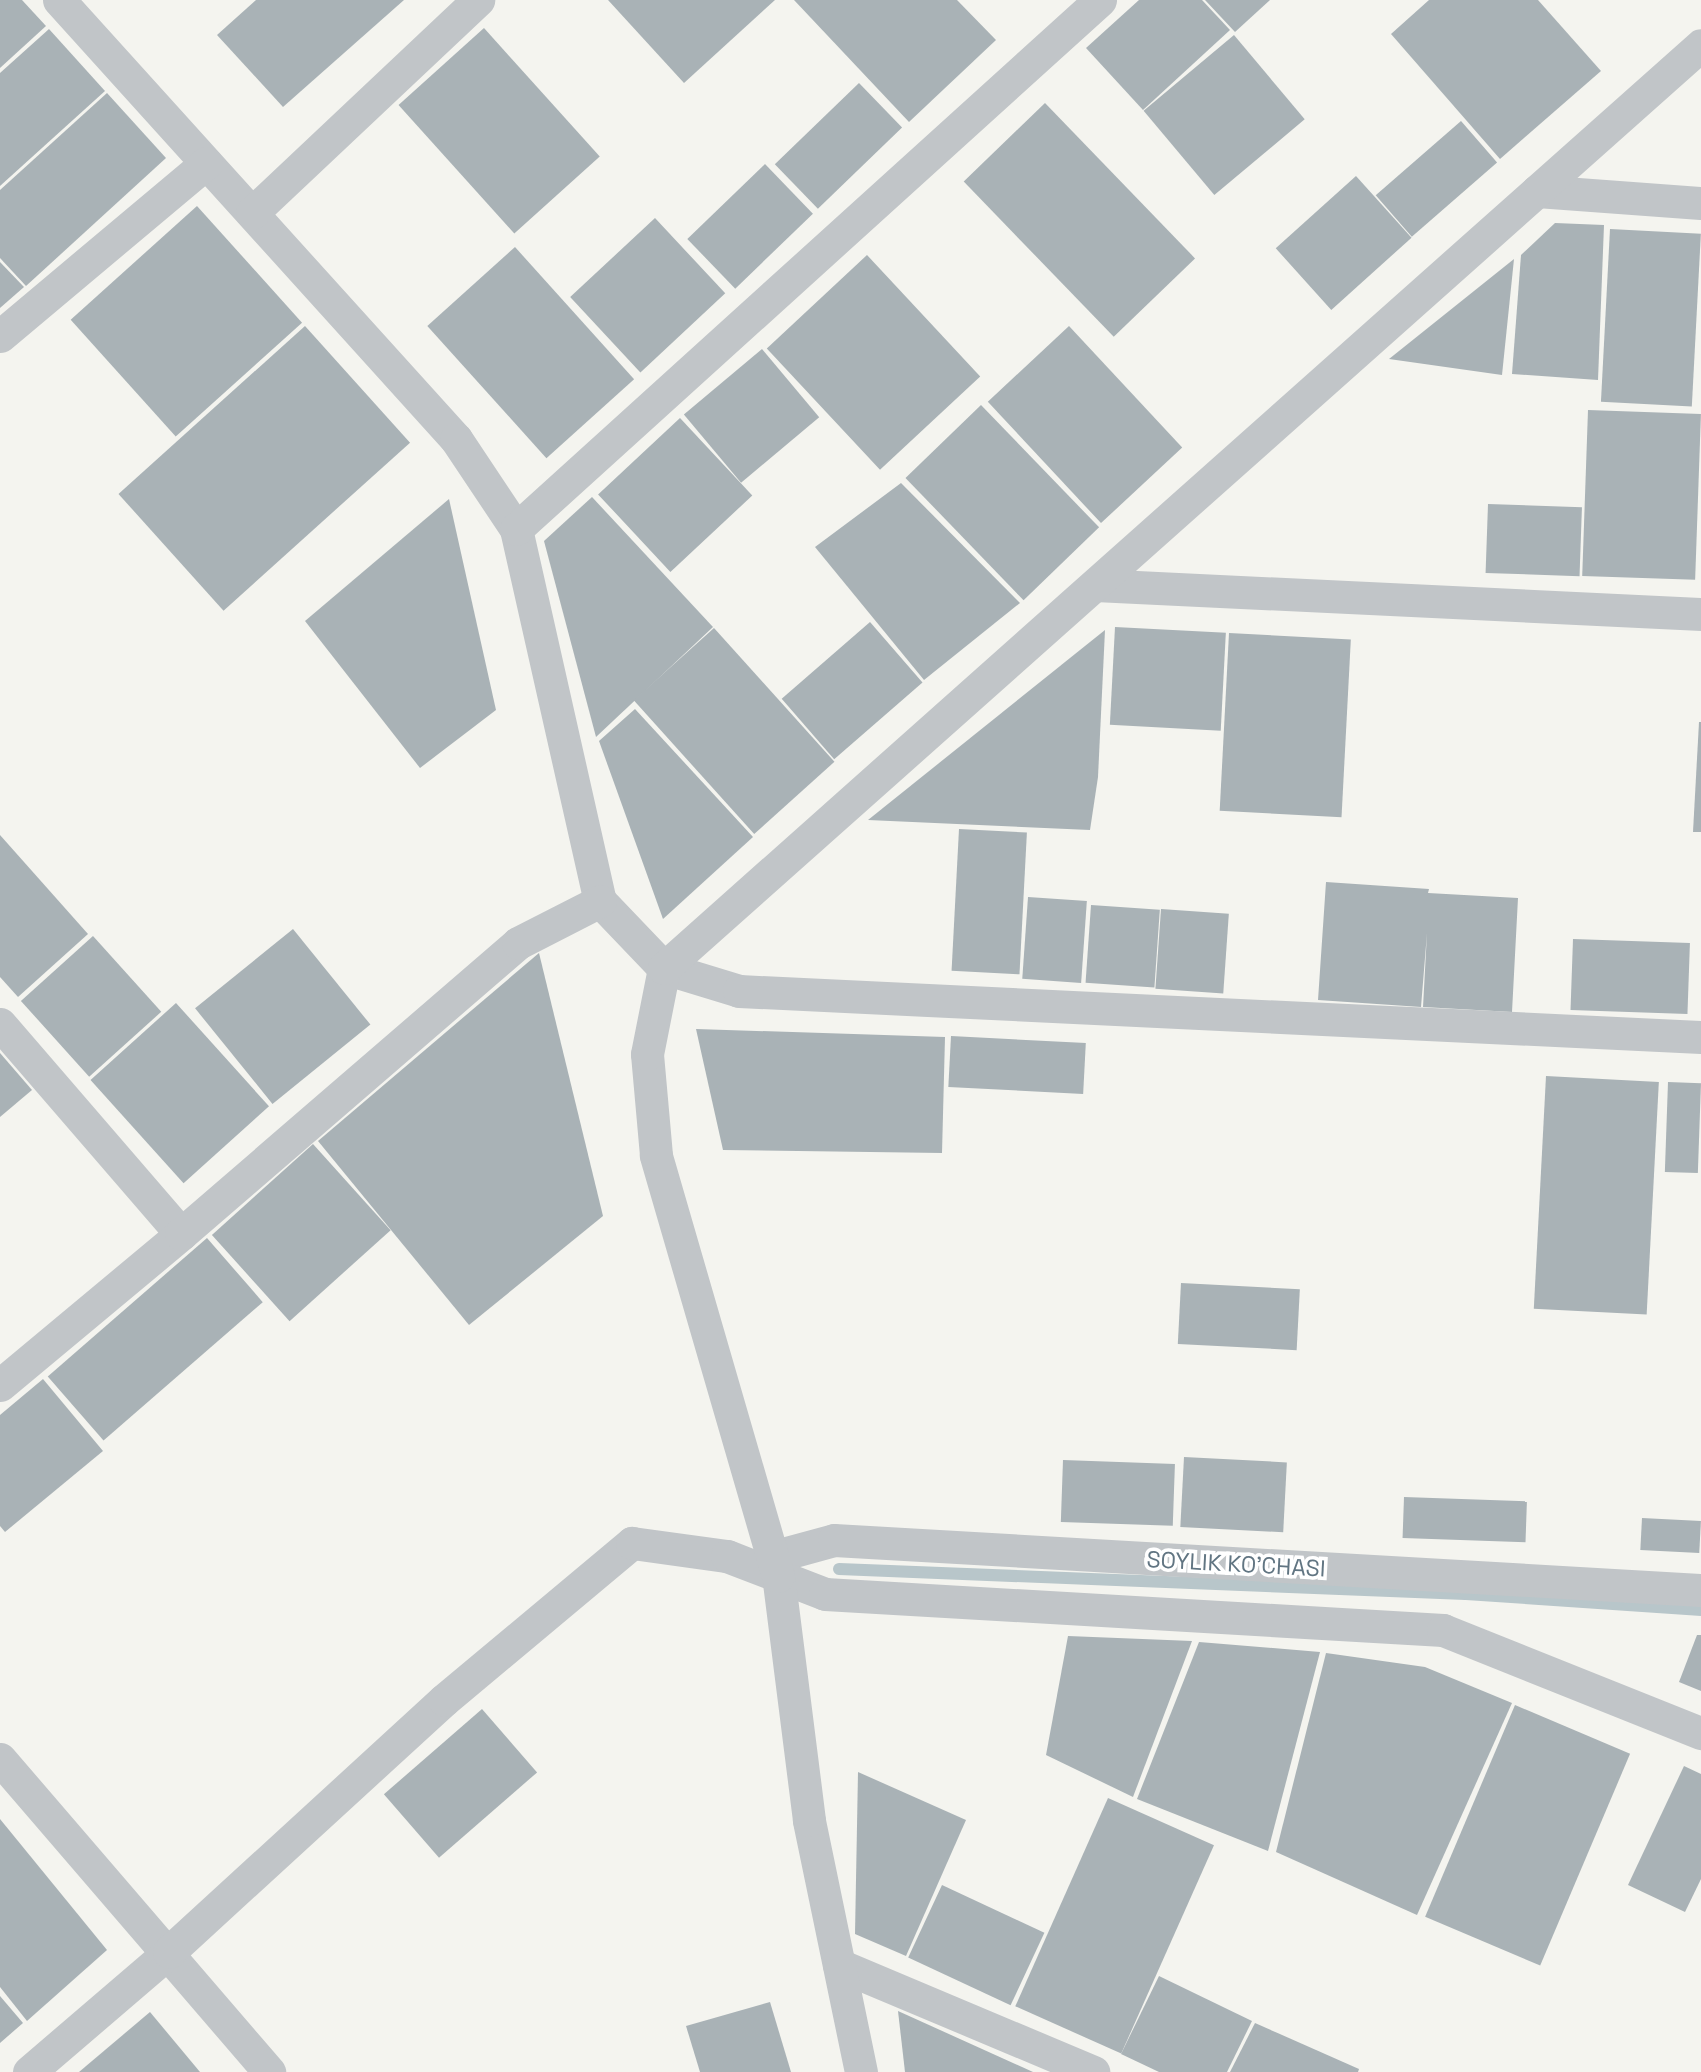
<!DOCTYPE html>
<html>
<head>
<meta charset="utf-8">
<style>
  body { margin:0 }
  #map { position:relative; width:1701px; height:2072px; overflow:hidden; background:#f4f4ef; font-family:"Space Grotesk",sans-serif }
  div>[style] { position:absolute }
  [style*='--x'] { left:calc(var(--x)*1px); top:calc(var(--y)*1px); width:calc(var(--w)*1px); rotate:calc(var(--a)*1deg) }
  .stream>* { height:12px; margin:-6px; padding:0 6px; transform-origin:6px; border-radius:6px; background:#b8c6ca }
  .building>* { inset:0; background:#a9b2b6; transform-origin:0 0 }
  .street>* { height:33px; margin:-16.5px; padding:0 16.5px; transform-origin:16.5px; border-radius:16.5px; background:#c1c5c8 }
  span { translate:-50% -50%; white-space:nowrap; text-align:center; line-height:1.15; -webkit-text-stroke:7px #fff; paint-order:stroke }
  .street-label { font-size:23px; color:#617582 }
</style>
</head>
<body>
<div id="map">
  <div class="stream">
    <div style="--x:839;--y:1569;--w:627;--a:2.28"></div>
    <div style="--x:1466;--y:1594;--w:236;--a:3.9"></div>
  </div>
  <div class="building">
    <div style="clip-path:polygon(0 0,22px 0,46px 26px,0 68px)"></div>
    <div style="clip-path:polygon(256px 0,404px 0,283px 107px,217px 35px)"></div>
    <div style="clip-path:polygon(608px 0,775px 0,684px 83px)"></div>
    <div style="clip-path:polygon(794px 0,957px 0,996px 40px,909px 122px)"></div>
    <div style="clip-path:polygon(1139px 0,1202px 0,1230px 30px,1143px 110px,1086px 48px)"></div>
    <div style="clip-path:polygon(1205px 0,1270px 0,1235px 32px)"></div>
    <div style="clip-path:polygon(1429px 0,1538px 0,1601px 71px,1500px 159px,1391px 34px)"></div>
    <div style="left:484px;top:28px;width:173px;height:115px;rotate:48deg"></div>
    <div style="clip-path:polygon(49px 29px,105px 91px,0 186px,0 73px)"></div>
    <div style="left:1234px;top:35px;width:110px;height:118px;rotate:50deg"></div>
    <div style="left:859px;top:83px;width:62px;height:117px;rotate:46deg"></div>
    <div style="clip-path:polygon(107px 93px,166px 158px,26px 286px,0 258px,0 190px)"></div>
    <div style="left:1045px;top:103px;width:216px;height:113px;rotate:46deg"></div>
    <div style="left:1461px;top:121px;width:55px;height:113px;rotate:49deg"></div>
    <div style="left:765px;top:164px;width:69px;height:108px;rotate:46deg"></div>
    <div style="left:1356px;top:176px;width:83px;height:108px;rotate:48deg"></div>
    <div style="left:197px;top:206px;width:157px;height:170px;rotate:48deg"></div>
    <div style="left:655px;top:218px;width:103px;height:116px;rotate:47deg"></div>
    <div style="clip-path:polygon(1555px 223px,1604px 225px,1598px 380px,1512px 374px,1521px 255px)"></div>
    <div style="left:1610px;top:229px;width:91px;height:173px;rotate:3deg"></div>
    <div style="left:515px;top:247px;width:178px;height:118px;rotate:48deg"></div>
    <div style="left:867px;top:255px;width:166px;height:137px;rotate:47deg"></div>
    <div style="clip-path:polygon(1514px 259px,1502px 375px,1389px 359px)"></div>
    <div style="clip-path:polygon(0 262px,24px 287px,0 308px)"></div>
    <div style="left:305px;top:326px;width:157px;height:251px;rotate:48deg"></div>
    <div style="left:1069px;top:326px;width:166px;height:111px;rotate:47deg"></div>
    <div style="left:762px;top:349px;width:89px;height:102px;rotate:50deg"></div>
    <div style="left:981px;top:405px;width:170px;height:105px;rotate:46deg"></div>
    <div style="left:1588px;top:410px;width:113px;height:166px;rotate:2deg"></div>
    <div style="left:680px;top:418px;width:106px;height:112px;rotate:47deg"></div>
    <div style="clip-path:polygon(901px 483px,1020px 603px,924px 680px,815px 547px)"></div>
    <div style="clip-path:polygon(592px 497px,713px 627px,596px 737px,544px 541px)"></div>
    <div style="clip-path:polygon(449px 499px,496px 710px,420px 768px,305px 621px)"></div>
    <div style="left:1488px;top:504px;width:94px;height:69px;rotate:2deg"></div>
    <div style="left:870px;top:622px;width:80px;height:117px;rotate:49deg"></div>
    <div style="left:1115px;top:627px;width:111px;height:98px;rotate:3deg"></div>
    <div style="left:714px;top:628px;width:180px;height:108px;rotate:48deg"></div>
    <div style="clip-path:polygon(1105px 630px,1098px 777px,1090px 830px,868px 820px)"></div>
    <div style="left:1229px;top:633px;width:122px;height:178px;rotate:3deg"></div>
    <div style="clip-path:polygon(635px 709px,753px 837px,663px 919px,599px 741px)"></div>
    <div style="clip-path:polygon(1699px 722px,1701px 722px,1701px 832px,1693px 832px)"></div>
    <div style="left:959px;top:829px;width:68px;height:142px;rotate:3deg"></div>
    <div style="clip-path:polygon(0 835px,88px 934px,18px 997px,0 977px)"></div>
    <div style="clip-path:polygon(1326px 882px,1429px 889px,1428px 893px,1518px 898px,1512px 1012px,1423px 1007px,1427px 933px,1421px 1007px,1318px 1000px)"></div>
    <div style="left:1028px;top:897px;width:59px;height:82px;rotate:4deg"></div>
    <div style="left:1091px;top:905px;width:69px;height:78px;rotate:4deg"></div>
    <div style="left:1161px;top:909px;width:68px;height:80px;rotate:4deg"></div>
    <div style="left:293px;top:929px;width:123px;height:126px;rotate:51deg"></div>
    <div style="left:93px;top:936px;width:102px;height:97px;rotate:48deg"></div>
    <div style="left:1573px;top:939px;width:117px;height:71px;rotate:2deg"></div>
    <div style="clip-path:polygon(539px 953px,603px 1216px,469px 1325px,318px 1141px)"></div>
    <div style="left:176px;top:1003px;width:139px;height:115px;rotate:48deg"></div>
    <div style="clip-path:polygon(696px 1029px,945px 1037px,942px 1153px,723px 1150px)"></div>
    <div style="left:951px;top:1036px;width:135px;height:51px;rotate:3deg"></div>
    <div style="clip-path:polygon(0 1053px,32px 1090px,0 1117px)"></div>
    <div style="left:1546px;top:1076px;width:113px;height:233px;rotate:3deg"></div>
    <div style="left:1668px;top:1082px;width:33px;height:90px;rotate:2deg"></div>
    <div style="left:313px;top:1144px;width:116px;height:136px;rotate:48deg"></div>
    <div style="left:207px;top:1238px;width:85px;height:211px;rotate:49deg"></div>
    <div style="left:1181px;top:1283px;width:119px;height:61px;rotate:3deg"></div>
    <div style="clip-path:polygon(43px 1379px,103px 1451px,5px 1532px,0 1526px,0 1415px)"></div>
    <div style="left:1184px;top:1457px;width:103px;height:70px;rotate:3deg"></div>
    <div style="left:1063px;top:1460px;width:112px;height:62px;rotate:2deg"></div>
    <div style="left:1404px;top:1497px;width:123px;height:41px;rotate:2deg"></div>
    <div style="left:1642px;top:1518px;width:59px;height:32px;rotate:3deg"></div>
    <div style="clip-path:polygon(1697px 1635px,1701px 1635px,1701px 1691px,1679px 1682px)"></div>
    <div style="clip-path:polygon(1068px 1636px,1192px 1641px,1133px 1797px,1046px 1755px)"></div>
    <div style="clip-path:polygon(1199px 1642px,1320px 1652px,1268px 1851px,1137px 1799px)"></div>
    <div style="clip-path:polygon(1326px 1653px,1425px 1667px,1512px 1703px,1417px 1915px,1276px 1852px)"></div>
    <div style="left:1515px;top:1705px;width:125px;height:230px;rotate:23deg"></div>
    <div style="left:482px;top:1709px;width:84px;height:130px;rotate:49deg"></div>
    <div style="clip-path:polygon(1684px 1766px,1701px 1774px,1701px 1879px,1685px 1912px,1628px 1885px)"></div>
    <div style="clip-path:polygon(858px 1772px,966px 1820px,906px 1956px,855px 1934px)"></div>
    <div style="left:1108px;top:1798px;width:116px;height:228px;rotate:24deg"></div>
    <div style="clip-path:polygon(0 1819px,107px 1950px,27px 2021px,0 1987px)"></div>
    <div style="left:942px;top:1885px;width:113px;height:80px;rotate:25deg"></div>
    <div style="clip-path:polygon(1159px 1976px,1252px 2021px,1227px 2072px,1159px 2072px,1121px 2054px)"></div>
    <div style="clip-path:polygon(0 1996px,23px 2023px,0 2043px)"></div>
    <div style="clip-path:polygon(770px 2002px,791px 2072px,700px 2072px,686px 2026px)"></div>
    <div style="clip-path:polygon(898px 2011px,1033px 2072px,905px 2072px)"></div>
    <div style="clip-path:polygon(150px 2012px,200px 2072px,79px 2072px)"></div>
    <div style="clip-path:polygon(1255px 2023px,1359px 2069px,1358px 2072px,1230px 2072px)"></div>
  </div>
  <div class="street">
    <div style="--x:59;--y:0;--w:592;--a:47.88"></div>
    <div style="--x:456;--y:439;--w:108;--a:56.3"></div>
    <div style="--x:516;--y:529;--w:381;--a:77.3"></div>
    <div style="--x:600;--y:901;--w:93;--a:46.3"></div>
    <div style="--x:664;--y:968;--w:78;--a:17"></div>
    <div style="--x:739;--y:991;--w:963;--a:2.74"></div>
    <div style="--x:1537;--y:191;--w:164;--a:4.2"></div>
    <div style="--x:252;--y:213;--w:311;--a:-43.3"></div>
    <div style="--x:0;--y:336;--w:269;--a:-40"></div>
    <div style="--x:516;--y:529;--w:788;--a:-42.17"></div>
    <div style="--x:1095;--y:585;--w:607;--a:2.74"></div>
    <div style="--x:0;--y:1024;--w:277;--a:49.2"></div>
    <div style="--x:0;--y:1385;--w:236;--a:-39.8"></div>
    <div style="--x:181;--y:1234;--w:445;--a:-40.8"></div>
    <div style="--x:518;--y:943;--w:92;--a:-27.1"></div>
    <div style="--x:772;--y:1557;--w:64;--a:-15.3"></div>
    <div style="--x:834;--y:1540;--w:868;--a:3.3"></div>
    <div style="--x:0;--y:1759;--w:413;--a:49.3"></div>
    <div style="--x:839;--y:1965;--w:276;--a:22.8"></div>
    <div style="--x:29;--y:2072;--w:184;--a:-40.6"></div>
    <div style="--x:169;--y:1952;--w:373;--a:-42.5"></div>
    <div style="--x:444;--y:1700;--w:245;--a:-39.9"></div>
    <div style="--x:632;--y:1543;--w:96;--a:7.8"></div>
    <div style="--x:727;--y:1556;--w:105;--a:21.2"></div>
    <div style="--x:825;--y:1594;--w:619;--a:3.33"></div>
    <div style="--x:1443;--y:1630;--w:278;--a:21.8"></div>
    <div style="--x:861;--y:2072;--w:257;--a:-101.7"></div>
    <div style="--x:809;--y:1820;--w:246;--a:-97.2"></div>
    <div style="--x:778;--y:1576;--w:438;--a:-106.2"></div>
    <div style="--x:656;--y:1155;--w:101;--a:-95.1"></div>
    <div style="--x:647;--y:1054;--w:88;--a:-78.8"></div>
    <div style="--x:664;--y:968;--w:1388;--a:-41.67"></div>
  </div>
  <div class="street-label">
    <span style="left:1236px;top:1564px;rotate:3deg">SOYLIK KO'CHASI</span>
  </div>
</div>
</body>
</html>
